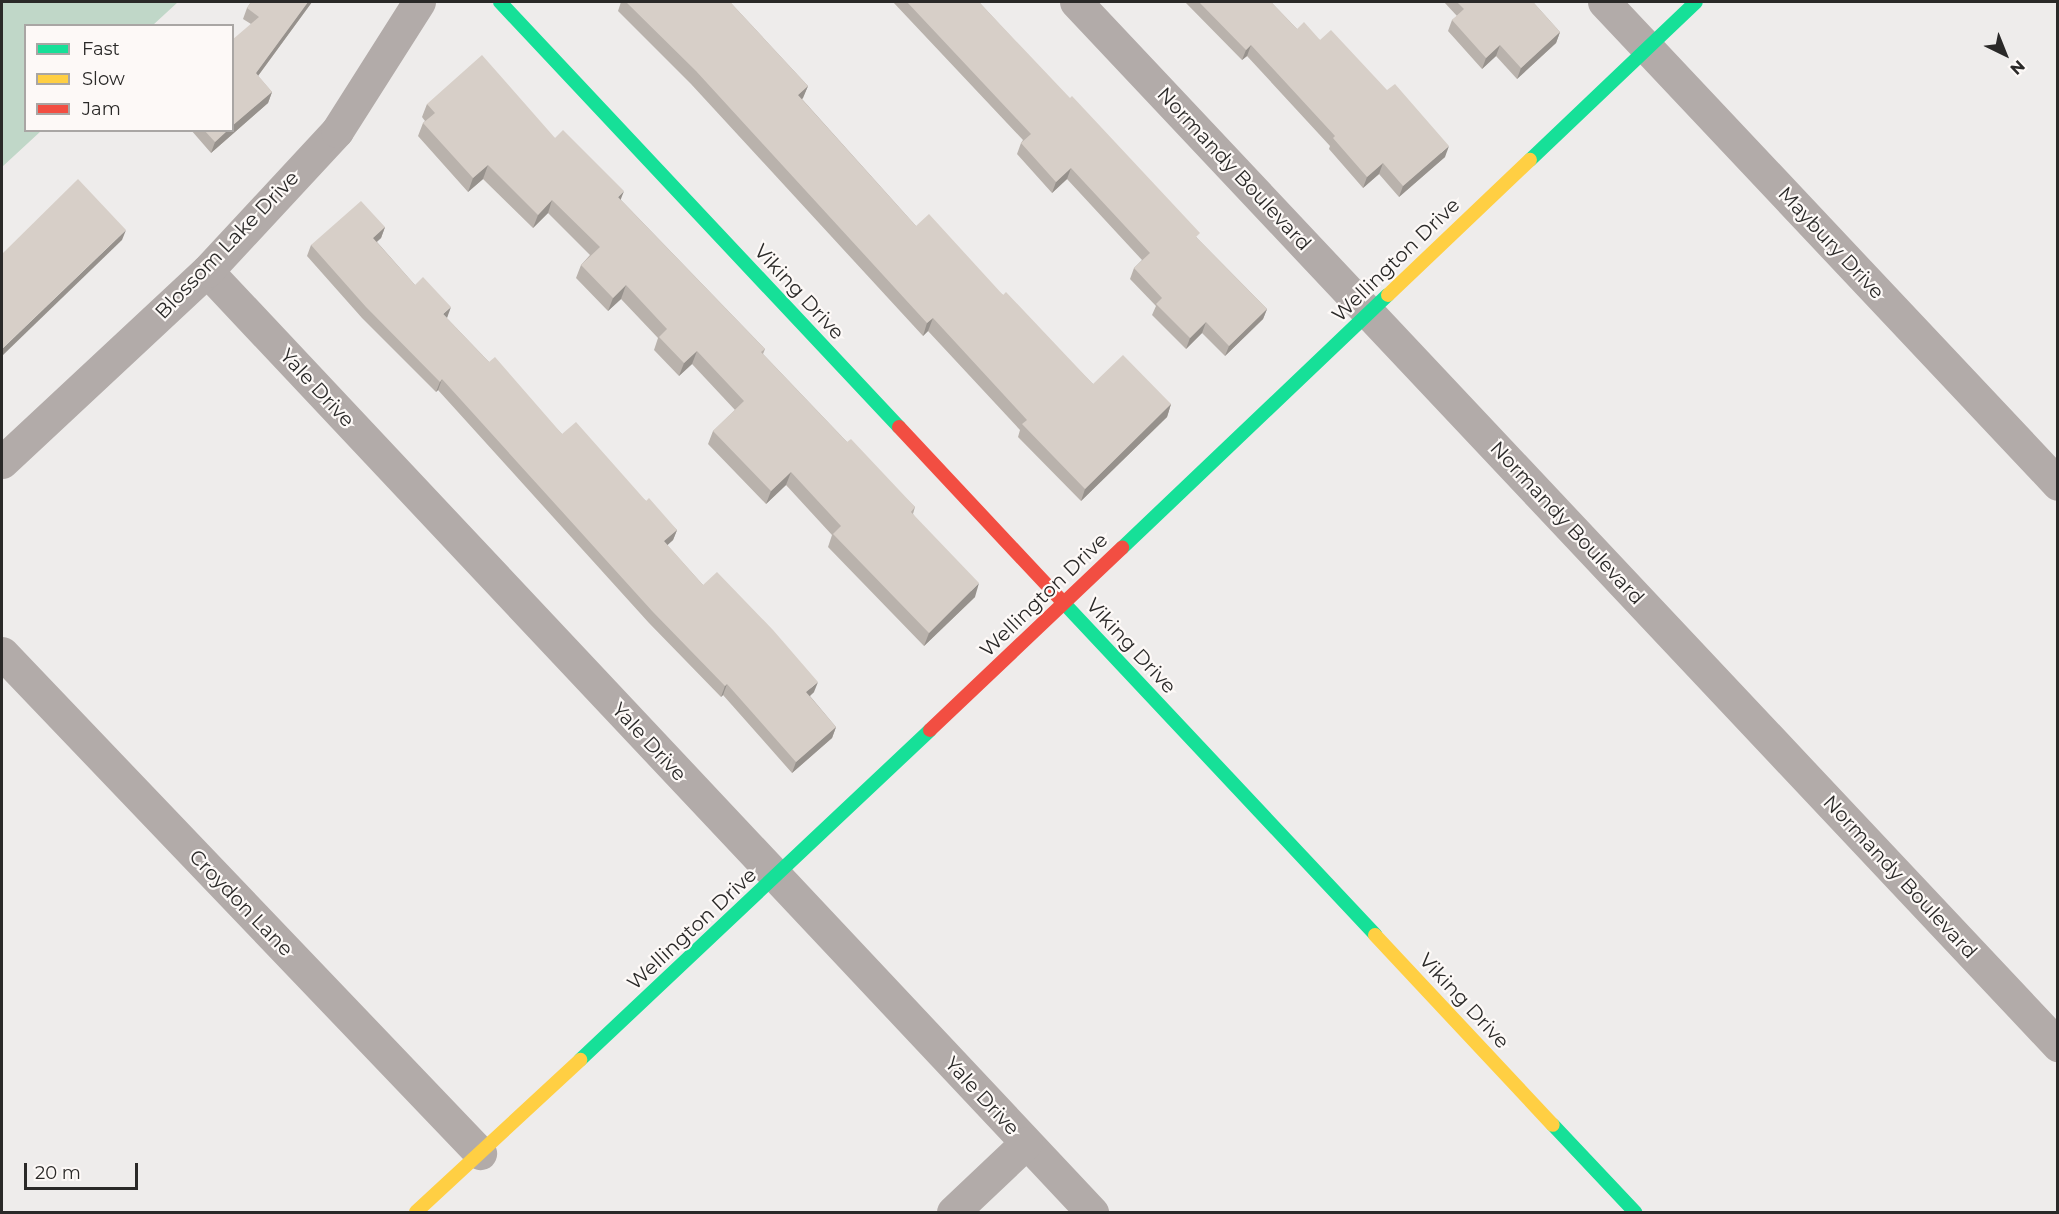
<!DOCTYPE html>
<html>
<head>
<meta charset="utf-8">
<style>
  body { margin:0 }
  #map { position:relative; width:2059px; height:1214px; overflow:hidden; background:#eeeceb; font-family:Montserrat,sans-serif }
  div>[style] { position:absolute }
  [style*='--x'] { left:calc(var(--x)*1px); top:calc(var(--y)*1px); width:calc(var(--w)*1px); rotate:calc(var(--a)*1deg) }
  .green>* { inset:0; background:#c0d7c8 }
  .street>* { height:33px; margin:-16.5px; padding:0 16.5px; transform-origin:16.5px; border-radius:16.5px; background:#b2aba9 }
  .fast>* { height:14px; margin:-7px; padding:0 7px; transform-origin:7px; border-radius:7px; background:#16e098 }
  .slow>* { height:14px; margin:-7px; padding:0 7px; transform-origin:7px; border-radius:7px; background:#ffcf43 }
  .jam>* { height:14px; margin:-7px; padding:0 7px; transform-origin:7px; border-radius:7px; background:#f24e42 }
  .wall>* { inset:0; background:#b9b2ac }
  .shaded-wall>* { inset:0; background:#96918c }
  .building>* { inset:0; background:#d7cfc8 }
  span { translate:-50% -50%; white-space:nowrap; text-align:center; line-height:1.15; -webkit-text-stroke:4.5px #fdf9f7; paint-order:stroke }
  .street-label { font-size:20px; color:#2a2928 }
  .frame { position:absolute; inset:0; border:3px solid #2a2928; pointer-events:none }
  .legend { position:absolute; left:24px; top:24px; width:210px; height:108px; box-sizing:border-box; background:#fdf9f7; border:2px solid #a9a6a4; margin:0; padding:8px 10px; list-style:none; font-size:18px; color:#2a2928 }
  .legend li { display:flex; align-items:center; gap:12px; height:30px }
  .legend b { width:30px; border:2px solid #a9a6a4 }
  .north { position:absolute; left:1975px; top:24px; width:60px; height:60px; -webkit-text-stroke:4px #fdf9f7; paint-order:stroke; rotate:137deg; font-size:16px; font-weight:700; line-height:24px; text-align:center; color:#2a2928 }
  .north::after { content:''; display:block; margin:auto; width:21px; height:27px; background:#2a2928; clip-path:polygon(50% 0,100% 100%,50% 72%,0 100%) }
  .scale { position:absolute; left:24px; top:1163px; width:114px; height:27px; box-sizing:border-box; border:3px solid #2a2928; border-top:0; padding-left:8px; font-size:18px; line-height:21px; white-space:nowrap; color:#2a2928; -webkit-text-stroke:4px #fdf9f7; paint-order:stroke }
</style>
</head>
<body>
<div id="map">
  <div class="green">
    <div style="clip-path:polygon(2px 2px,178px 2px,153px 25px,26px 26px,26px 130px,41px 131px,2px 167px)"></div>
  </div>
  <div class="street">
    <div style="--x:1076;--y:2;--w:1433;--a:46.73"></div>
    <div style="--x:1604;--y:2;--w:662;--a:46.71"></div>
    <div style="--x:207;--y:271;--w:1292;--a:46.76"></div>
    <div style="--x:2;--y:462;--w:280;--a:-43"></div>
    <div style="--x:207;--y:271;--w:191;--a:-47.1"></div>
    <div style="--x:337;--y:131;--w:153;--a:-57.6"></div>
    <div style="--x:2;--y:653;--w:692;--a:46.29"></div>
    <div style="--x:953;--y:1212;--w:100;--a:-43.4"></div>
  </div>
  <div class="fast">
    <div style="--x:500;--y:2;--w:583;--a:46.81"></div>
    <div style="--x:1530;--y:160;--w:229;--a:-43.6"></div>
    <div style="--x:1122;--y:548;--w:367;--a:-43.6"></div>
    <div style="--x:1060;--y:599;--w:461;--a:46.8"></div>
    <div style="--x:580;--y:1060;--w:481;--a:-43.3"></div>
    <div style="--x:1553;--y:1125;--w:120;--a:46.7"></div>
  </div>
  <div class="slow">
    <div style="--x:1388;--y:295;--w:196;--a:-43.6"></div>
    <div style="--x:1375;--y:935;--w:260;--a:46.9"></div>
    <div style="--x:416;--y:1212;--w:224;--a:-42.8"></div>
  </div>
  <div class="jam">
    <div style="--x:899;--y:427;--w:236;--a:46.9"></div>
    <div style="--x:930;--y:730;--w:265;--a:-43.5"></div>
  </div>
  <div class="wall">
    <div style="clip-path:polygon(251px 2px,312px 2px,258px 76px,272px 92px,268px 103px,211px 153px,191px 130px,232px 130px,251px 24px,243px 19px,247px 8px)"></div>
    <div style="clip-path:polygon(621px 2px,730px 2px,808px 86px,802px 99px,916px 226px,1003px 295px,1093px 384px,1171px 404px,1167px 417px,1081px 501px,1018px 437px,1020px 430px,928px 331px,923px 336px,691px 84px,618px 11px)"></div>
    <div style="clip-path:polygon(893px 2px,979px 2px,1198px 239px,1267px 309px,1263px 319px,1225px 356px,1202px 333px,1186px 349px,1152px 315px,1156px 306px,1130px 279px,1134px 268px,1142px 260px,1067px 179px,1052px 193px,1017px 154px,1021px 143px,1023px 140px)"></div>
    <div style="clip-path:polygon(1185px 2px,1271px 2px,1297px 29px,1320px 40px,1445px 157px,1399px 197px,1379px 174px,1363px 188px,1329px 149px,1330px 146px,1247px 56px,1242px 60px)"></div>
    <div style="clip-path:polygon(1444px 2px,1533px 2px,1560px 32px,1556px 43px,1517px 79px,1496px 56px,1482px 69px,1448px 31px,1452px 20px,1457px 16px)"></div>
    <div style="clip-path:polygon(427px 104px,555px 138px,621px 200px,765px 349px,763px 354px,847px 442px,915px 507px,913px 514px,975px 597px,924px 646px,828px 547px,832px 535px,786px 485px,766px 504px,708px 444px,713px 431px,735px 410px,692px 364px,679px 376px,654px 350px,658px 338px,621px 299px,608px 311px,576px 278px,581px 265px,590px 255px,548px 213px,533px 228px,483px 179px,468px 192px,418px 136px,423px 123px,425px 121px,422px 117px)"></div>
    <div style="clip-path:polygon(385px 227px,381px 238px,377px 242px,415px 285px,489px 362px,562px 434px,646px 501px,677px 530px,673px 540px,667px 545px,703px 585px,814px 692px,810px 696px,836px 727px,832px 738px,792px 773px,723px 695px,721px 697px,649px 623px,438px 390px,436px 392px,362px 318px,307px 256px,311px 245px)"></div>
  </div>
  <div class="shaded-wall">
    <div style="clip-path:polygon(308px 2px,312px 2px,252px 84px,256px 73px)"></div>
    <div style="clip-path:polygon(1560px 32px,1556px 43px,1517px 79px,1521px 68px)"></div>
    <div style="clip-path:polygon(1251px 45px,1247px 56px,1242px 60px,1246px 50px)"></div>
    <div style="clip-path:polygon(1500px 45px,1496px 56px,1482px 69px,1486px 58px)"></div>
    <div style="clip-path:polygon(808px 86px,803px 98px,794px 107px,798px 95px)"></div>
    <div style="clip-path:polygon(272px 92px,268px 103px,211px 153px,215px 142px,228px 130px,232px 130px,232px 126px)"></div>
    <div style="clip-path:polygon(1449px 146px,1445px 157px,1399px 197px,1403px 186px)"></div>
    <div style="clip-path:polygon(1383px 163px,1379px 174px,1363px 188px,1367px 177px)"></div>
    <div style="clip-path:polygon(488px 165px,483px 179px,468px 192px,473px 178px)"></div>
    <div style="clip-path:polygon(1071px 168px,1067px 179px,1052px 193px,1056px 182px)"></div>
    <div style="clip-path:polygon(624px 191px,619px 204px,618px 197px)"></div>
    <div style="clip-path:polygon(552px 200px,548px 213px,533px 228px,538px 215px)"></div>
    <div style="clip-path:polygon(385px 227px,381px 238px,369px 248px,373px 238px)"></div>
    <div style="clip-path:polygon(126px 230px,122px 240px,2px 356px,2px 349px)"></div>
    <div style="clip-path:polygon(626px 285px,621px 299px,608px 311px,613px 298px)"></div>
    <div style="clip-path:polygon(451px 307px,447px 318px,443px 314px)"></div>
    <div style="clip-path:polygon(1267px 309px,1263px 319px,1225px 356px,1229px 346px)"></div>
    <div style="clip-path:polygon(933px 318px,928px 331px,923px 336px,927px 323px)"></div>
    <div style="clip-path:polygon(1206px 322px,1202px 333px,1186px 349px,1190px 338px)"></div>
    <div style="clip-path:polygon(697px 351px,692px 364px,679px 376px,684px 363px)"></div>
    <div style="clip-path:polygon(442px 379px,438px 390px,436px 392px,440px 382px)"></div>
    <div style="clip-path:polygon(1171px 404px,1167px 417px,1081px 501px,1085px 489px)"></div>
    <div style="clip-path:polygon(791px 472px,786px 485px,766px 504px,771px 491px)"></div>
    <div style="clip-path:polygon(677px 530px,673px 540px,660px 552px,664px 541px)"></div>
    <div style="clip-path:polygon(979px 583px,975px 597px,924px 646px,929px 633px)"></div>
    <div style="clip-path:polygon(818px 682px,814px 692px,802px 703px,806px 692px)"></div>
    <div style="clip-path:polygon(727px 684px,723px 695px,721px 697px,725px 686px)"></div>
    <div style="clip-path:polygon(836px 727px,832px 738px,792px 773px,796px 762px)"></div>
  </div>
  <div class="building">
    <div style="clip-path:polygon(251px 2px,308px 2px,256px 73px,272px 92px,232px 126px,232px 40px,259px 17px,247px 8px)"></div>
    <div style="clip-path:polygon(626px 2px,730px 2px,808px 86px,798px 95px,916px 226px,929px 214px,1003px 295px,1006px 292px,1093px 384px,1123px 355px,1171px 404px,1085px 489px,1022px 424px,1027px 420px,933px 318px,927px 323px,696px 71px)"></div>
    <div style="clip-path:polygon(907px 2px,979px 2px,1070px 98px,1072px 96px,1200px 233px,1196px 237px,1267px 309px,1229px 346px,1206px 322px,1190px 338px,1156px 304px,1162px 298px,1134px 268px,1150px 253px,1071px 168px,1056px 182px,1021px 143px,1031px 134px)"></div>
    <div style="clip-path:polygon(1199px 2px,1271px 2px,1297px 29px,1304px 22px,1320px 40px,1331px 30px,1387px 90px,1395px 84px,1449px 146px,1403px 186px,1383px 163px,1367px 177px,1333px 138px,1335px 136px,1251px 45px,1246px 50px)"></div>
    <div style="clip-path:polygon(1457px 2px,1533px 2px,1560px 32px,1521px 68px,1500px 45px,1486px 58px,1452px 20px,1464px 9px)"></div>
    <div style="clip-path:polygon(482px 55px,555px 138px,563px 130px,624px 191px,618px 197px,765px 349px,761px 352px,847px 442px,851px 439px,915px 507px,911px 512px,979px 583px,929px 633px,833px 534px,841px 526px,791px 472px,771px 491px,713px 431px,744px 401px,697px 351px,684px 363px,659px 337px,667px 329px,626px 285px,613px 298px,581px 265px,600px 247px,552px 200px,538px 215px,488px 165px,473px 178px,423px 123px,435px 113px,427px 104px)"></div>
    <div style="clip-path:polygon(204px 130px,228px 130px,215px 142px)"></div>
    <div style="clip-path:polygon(78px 179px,126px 230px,2px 349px,2px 254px)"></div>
    <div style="clip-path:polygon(361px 201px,385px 227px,373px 238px,415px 285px,423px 277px,451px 307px,443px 314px,489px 362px,495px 357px,562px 434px,576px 422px,646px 501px,649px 498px,677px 530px,664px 541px,703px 585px,717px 572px,773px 630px,818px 682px,806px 692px,836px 727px,796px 762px,727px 684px,725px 686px,653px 612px,442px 379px,440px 382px,366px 307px,311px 245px)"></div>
  </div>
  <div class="street-label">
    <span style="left:1234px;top:169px;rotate:47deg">Normandy Boulevard</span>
    <span style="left:1831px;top:243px;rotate:47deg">Maybury Drive</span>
    <span style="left:227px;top:245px;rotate:-46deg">Blossom Lake Drive</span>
    <span style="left:1396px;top:260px;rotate:-44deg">Wellington Drive</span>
    <span style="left:799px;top:292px;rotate:47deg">Viking Drive</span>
    <span style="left:317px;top:388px;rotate:47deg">Yale Drive</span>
    <span style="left:1567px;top:523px;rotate:47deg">Normandy Boulevard</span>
    <span style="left:1044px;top:595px;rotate:-44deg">Wellington Drive</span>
    <span style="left:1131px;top:646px;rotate:47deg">Viking Drive</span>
    <span style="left:649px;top:742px;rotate:47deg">Yale Drive</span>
    <span style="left:1900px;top:877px;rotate:47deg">Normandy Boulevard</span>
    <span style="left:241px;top:903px;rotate:46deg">Croydon Lane</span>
    <span style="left:692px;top:929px;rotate:-43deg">Wellington Drive</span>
    <span style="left:1464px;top:1001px;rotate:47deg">Viking Drive</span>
    <span style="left:982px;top:1096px;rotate:47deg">Yale Drive</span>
  </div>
  <div class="frame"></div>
  <ul class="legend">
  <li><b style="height:8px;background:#16e098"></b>Fast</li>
  <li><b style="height:8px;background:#ffcf43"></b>Slow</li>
  <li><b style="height:8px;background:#f24e42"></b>Jam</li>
  </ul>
  <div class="north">N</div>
  <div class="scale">20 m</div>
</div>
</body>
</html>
